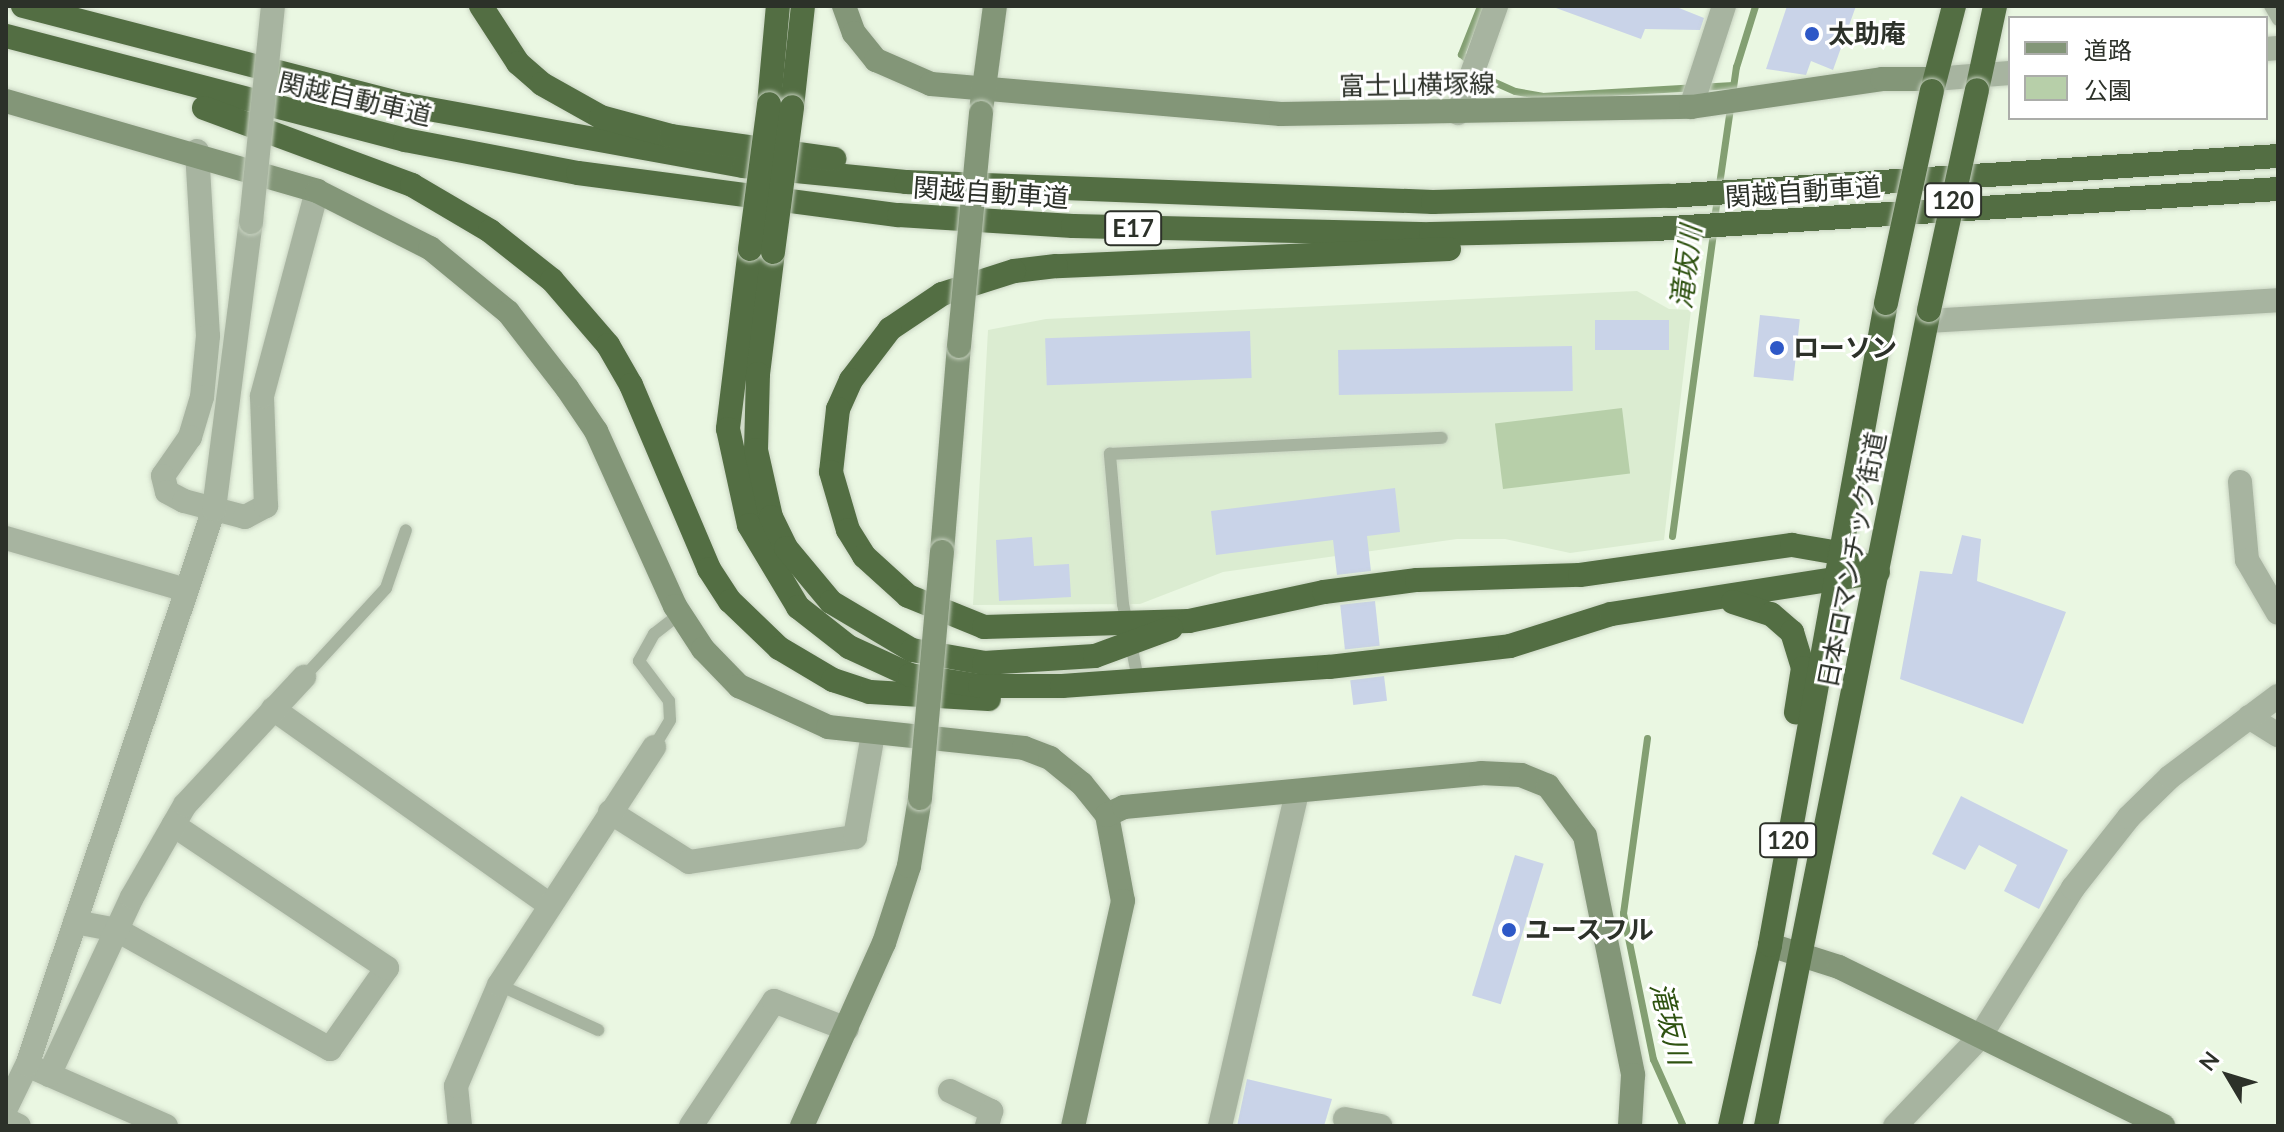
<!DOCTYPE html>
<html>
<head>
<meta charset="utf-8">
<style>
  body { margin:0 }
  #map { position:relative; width:2284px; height:1132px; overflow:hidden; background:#eaf7e2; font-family:Lato,"Noto Sans JP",sans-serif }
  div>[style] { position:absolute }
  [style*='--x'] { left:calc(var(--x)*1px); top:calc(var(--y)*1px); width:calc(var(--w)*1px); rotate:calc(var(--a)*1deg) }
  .built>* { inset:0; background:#dbecd1 }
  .green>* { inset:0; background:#b7cfa9; transform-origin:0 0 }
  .stream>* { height:7px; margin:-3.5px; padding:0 3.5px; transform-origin:3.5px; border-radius:3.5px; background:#839f72 }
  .building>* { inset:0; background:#c9d3e8; transform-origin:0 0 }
  .roads { filter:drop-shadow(0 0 2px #c8d3c1) drop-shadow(0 0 2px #c8d3c1) }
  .lane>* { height:12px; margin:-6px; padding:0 6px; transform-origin:6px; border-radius:6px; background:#a7b4a0 }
  .street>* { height:24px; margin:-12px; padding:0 12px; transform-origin:12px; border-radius:12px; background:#a7b4a0 }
  .secondary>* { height:24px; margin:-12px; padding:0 12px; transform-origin:12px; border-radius:12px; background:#839678 }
  .highway>* { height:24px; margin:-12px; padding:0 12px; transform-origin:12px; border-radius:12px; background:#536e43 }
  .bridges { filter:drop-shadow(0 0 2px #c8d3c1) drop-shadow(0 0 2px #c8d3c1) }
  .street-bridge>* { height:24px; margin:-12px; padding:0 12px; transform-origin:12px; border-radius:12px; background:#a7b4a0 }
  .secondary-bridge>* { height:24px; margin:-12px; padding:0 12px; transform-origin:12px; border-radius:12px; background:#839678 }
  .highway-bridge>* { height:24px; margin:-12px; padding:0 12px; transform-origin:12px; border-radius:12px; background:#536e43 }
  .dots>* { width:22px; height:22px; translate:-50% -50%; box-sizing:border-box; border:4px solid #fff; border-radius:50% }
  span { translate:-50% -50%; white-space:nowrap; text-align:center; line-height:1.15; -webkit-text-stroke:6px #fff; paint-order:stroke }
  .shield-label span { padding:2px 6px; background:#fff; border:2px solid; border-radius:6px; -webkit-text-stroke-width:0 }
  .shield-label { font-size:24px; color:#2c3129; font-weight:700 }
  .poi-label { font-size:26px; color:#2c3129; font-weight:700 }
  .left { translate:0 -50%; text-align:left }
  .street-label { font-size:26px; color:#2c3129 }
  .water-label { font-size:28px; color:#2e5210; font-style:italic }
  .frame { position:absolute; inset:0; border:8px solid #2c3129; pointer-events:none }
  .legend { position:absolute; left:2008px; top:16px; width:260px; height:104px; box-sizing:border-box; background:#fff; border:2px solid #abada9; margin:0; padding:10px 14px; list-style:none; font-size:24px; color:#2c3129 }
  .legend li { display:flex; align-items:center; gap:16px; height:40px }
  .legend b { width:40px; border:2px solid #abada9 }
  .north { position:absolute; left:2188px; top:1036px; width:80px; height:80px; -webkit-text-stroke:6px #fff; paint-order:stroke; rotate:308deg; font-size:22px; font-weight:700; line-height:32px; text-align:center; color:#2c3129 }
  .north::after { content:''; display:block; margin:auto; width:28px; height:36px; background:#2c3129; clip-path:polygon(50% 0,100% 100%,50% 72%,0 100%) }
</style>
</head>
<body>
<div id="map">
  <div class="built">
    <div style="clip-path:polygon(1637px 291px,1669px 309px,1691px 310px,1664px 540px,1570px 553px,1505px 539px,1457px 539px,1223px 572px,1140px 604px,973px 605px,988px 330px,1046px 319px)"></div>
  </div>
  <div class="green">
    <div style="left:1622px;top:408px;width:66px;height:128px;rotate:83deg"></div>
  </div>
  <div class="stream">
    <div style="--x:1480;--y:6;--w:52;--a:111.6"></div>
    <div style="--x:1461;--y:54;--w:39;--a:42"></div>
    <div style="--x:1490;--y:80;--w:27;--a:24"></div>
    <div style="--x:1515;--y:91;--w:27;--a:10"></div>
    <div style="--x:1542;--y:96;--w:191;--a:-3.3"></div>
    <div style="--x:1714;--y:219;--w:154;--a:-81.8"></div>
    <div style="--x:1736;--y:67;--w:64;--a:-72.7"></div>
    <div style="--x:1672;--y:536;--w:308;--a:-82.3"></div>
    <div style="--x:1647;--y:738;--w:177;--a:97.8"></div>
    <div style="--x:1623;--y:913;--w:149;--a:78.4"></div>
    <div style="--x:1653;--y:1059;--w:73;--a:65.9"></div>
  </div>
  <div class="building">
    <div style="clip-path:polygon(1674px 6px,1704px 18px,1700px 30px,1645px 29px,1641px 39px,1556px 8px)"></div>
    <div style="clip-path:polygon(1787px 6px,1856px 6px,1833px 70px,1811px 61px,1806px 75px,1766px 69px)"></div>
    <div style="left:1760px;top:315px;width:40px;height:62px;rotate:6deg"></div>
    <div style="left:1669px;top:320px;width:30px;height:74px;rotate:90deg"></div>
    <div style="left:1250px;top:331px;width:47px;height:205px;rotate:88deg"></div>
    <div style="left:1572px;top:346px;width:45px;height:234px;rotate:89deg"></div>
    <div style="clip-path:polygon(1395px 488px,1400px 532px,1367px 536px,1371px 571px,1337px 575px,1333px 540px,1216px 555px,1211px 511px)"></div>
    <div style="clip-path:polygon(1962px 535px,1981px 539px,1977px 581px,2066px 612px,2023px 724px,1900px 679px,1920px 571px,1952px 574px)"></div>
    <div style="clip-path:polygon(1032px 537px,1034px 566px,1069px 564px,1071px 597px,999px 601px,996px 540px)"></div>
    <div style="left:1375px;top:601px;width:45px;height:35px;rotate:84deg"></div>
    <div style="left:1384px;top:676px;width:25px;height:34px;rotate:83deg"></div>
    <div style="clip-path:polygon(1961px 796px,2068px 850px,2039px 909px,2004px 891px,2017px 865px,1979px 845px,1965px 870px,1932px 854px)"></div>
    <div style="left:1515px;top:855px;width:30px;height:147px;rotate:17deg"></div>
    <div style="clip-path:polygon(1247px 1079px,1332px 1099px,1324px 1126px,1237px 1126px)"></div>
  </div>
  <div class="roads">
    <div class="lane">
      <div style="--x:2270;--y:6;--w:16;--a:60"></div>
      <div style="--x:304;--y:677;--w:121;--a:-47.3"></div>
      <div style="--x:386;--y:588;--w:61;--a:-71"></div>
      <div style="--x:1138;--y:679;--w:76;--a:-101.3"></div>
      <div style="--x:1123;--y:604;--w:151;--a:-95"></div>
      <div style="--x:1110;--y:454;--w:332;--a:-2.8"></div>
      <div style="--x:654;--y:747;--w:31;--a:-59"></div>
      <div style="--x:670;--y:720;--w:19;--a:-93"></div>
      <div style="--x:669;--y:701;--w:50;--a:-126.9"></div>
      <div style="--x:639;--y:661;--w:31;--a:-61"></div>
      <div style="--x:654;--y:634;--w:33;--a:-38"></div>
      <div style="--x:499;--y:985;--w:109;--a:24.4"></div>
    </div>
    <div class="street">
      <div style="--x:2266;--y:49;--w:12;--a:-5"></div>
      <div style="--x:1934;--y:79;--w:76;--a:-4.5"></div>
      <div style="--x:1691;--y:107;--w:106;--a:-71.9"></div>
      <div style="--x:1458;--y:113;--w:114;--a:-70.4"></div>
      <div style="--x:197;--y:151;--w:185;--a:86.6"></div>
      <div style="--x:208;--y:336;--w:61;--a:95.6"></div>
      <div style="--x:202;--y:397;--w:42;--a:106.7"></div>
      <div style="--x:190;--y:437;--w:47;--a:124.7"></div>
      <div style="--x:163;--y:476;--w:16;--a:76"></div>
      <div style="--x:167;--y:492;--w:19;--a:28"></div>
      <div style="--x:184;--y:501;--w:63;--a:14.7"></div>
      <div style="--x:245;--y:517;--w:24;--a:-28"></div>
      <div style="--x:266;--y:506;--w:110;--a:-92.1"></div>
      <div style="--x:262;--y:396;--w:212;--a:-75"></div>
      <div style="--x:1927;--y:321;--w:352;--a:-3.4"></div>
      <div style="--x:2240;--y:482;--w:78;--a:84.9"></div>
      <div style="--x:2247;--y:560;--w:61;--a:59.7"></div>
      <div style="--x:6;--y:538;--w:187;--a:16.1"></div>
      <div style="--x:273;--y:709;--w:336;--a:35.3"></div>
      <div style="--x:2249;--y:717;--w:34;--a:32"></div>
      <div style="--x:610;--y:812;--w:93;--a:32.3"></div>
      <div style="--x:689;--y:862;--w:168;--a:-8.6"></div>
      <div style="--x:855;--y:837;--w:105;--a:-80.1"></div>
      <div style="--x:75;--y:922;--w:43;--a:10.8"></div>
      <div style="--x:117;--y:930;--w:244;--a:29.2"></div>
      <div style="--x:330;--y:1049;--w:99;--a:-54.9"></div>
      <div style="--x:387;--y:968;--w:257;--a:-146.2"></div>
      <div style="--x:36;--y:1069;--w:142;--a:23.7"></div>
      <div style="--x:49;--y:1075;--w:196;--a:-65"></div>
      <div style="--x:132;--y:897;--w:106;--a:-60.1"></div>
      <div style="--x:185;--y:805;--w:175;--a:-47.1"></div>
      <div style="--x:950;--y:1091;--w:46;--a:26"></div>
      <div style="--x:991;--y:1111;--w:16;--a:105"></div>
      <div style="--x:6;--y:1108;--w:48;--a:-64"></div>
      <div style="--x:27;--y:1065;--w:587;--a:-71.41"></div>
      <div style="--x:214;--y:509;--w:289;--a:-82.7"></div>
      <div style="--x:1345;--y:1119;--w:36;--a:11"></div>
      <div style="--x:6;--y:1120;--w:14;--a:25"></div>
      <div style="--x:460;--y:1126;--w:40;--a:-95.7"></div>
      <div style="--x:456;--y:1086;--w:110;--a:-66.9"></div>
      <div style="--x:499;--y:985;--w:284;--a:-56.9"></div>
      <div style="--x:691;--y:1126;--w:150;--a:-56.4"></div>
      <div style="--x:774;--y:1001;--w:78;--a:21"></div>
      <div style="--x:1220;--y:1126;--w:342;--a:-77"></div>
      <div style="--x:1895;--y:1126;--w:122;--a:-46.3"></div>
      <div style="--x:1979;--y:1038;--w:177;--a:-57.9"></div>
      <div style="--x:2073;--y:888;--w:90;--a:-51.7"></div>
      <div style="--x:2129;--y:817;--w:57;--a:-44.3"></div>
      <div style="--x:2170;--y:777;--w:135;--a:-36.9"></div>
    </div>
    <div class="secondary">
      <div style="--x:844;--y:6;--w:29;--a:70"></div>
      <div style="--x:854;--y:33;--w:35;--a:51"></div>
      <div style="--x:876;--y:60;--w:60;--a:23.6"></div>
      <div style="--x:931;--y:84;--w:351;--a:4.9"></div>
      <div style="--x:1281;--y:114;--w:410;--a:-1"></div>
      <div style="--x:1691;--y:107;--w:193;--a:-8.3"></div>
      <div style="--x:1882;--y:79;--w:52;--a:0"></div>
      <div style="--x:6;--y:101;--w:324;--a:16.1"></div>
      <div style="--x:317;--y:191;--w:127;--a:26.8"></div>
      <div style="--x:430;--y:248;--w:101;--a:39.4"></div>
      <div style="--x:508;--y:312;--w:96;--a:52.2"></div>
      <div style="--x:567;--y:388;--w:52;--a:56"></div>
      <div style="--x:596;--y:431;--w:192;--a:65.7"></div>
      <div style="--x:675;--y:606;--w:51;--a:56.9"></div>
      <div style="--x:703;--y:649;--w:52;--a:45.8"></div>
      <div style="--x:739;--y:686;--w:98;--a:24.7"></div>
      <div style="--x:828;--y:727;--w:197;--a:6.1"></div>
      <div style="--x:1024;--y:748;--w:28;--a:21"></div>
      <div style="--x:1050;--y:758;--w:41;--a:39.1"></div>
      <div style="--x:1082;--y:784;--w:40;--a:51"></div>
      <div style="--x:1107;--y:815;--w:87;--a:79.5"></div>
      <div style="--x:1123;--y:901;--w:230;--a:102.5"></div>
      <div style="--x:982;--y:103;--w:98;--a:-82.4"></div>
      <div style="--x:942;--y:552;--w:207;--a:-85.3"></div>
      <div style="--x:1107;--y:815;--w:19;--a:-25"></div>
      <div style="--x:1124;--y:807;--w:359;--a:-5.4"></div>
      <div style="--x:1481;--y:773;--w:40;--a:2.9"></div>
      <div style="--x:1521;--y:775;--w:29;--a:22"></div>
      <div style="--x:1548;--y:786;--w:62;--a:53.5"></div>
      <div style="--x:1585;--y:836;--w:244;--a:78.6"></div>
      <div style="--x:1633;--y:1075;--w:51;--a:93.4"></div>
      <div style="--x:1770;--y:945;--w:72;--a:17.7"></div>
      <div style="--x:1839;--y:967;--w:361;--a:26.1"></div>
      <div style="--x:802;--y:1126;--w:201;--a:-65.9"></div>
      <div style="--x:884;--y:943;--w:81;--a:-72"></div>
      <div style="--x:909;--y:866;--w:69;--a:-80.8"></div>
    </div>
    <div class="highway">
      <div style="--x:23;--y:6;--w:397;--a:14.5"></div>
      <div style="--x:407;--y:105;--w:342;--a:10.3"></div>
      <div style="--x:744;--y:166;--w:163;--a:5.6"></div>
      <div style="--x:906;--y:182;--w:527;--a:2.17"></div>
      <div style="--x:1433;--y:202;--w:236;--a:-1.5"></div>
      <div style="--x:1669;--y:196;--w:610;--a:-3.76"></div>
      <div style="--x:481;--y:6;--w:68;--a:57"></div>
      <div style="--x:518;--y:63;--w:32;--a:41"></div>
      <div style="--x:542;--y:84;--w:68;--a:29.2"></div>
      <div style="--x:601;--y:117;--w:73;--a:15.2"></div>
      <div style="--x:671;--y:136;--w:165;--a:8"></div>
      <div style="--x:6;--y:36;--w:412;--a:14.6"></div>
      <div style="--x:405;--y:140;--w:176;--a:10.8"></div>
      <div style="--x:578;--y:173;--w:324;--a:7.5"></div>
      <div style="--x:899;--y:215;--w:174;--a:3.6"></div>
      <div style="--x:1073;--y:226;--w:358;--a:1.3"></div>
      <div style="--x:1431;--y:234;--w:225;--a:-1.3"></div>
      <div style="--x:1656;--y:229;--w:623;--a:-3.68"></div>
      <div style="--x:1977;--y:90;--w:86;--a:-77.9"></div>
      <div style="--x:1932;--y:91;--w:88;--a:-75.5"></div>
      <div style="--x:769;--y:104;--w:98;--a:-84.8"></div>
      <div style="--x:792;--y:107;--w:102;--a:-83.8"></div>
      <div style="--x:204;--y:108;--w:222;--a:20.3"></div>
      <div style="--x:412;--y:185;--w:91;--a:30.5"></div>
      <div style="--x:490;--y:231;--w:79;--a:38.3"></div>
      <div style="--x:552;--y:280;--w:86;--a:49.3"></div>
      <div style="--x:608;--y:345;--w:46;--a:60.1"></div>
      <div style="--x:631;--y:385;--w:200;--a:67"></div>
      <div style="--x:709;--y:569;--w:38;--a:57"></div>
      <div style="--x:730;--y:601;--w:68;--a:43.8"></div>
      <div style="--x:779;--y:648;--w:63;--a:30.7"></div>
      <div style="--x:833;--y:680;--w:39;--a:18"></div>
      <div style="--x:870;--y:692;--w:119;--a:3.4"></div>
      <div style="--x:750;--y:249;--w:181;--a:97"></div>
      <div style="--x:728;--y:429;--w:98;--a:77.7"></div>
      <div style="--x:749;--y:525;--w:96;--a:59.1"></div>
      <div style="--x:798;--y:607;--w:65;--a:38.1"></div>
      <div style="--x:849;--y:647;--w:67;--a:24.7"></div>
      <div style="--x:910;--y:675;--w:71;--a:8.9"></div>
      <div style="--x:980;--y:686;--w:82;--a:0"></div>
      <div style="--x:1062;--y:686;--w:268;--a:-4.1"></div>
      <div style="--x:1329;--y:667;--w:182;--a:-6.6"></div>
      <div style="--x:1510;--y:646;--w:106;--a:-17.6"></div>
      <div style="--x:1611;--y:614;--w:270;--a:-8.9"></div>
      <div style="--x:1449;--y:249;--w:393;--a:177.5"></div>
      <div style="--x:1056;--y:266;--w:42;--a:173.2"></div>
      <div style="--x:1014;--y:271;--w:76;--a:162.3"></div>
      <div style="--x:942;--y:294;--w:63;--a:146.1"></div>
      <div style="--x:890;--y:329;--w:64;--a:127.4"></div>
      <div style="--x:851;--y:380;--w:32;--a:114"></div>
      <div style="--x:838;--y:409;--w:63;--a:96.3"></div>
      <div style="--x:831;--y:472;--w:60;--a:73.7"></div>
      <div style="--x:848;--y:530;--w:31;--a:58"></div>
      <div style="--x:864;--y:556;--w:59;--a:42.3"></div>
      <div style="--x:908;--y:596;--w:82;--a:22.2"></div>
      <div style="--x:984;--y:627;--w:205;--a:-1.7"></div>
      <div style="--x:1189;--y:621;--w:138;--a:-12.1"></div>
      <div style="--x:1324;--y:592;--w:94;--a:-7.4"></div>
      <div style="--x:1417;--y:580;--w:163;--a:-1.8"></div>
      <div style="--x:1580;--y:575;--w:214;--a:-8.1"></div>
      <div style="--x:1792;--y:545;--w:48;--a:9.7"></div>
      <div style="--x:1839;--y:553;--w:43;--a:26"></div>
      <div style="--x:773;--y:252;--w:123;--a:97"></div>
      <div style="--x:758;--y:374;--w:76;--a:91.5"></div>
      <div style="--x:756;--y:450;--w:69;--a:77.4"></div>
      <div style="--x:771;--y:517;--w:34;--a:64"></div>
      <div style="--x:786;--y:548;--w:70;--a:50.2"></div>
      <div style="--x:831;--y:602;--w:94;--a:30.7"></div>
      <div style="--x:912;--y:650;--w:73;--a:10.2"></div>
      <div style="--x:984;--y:663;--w:111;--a:-3.6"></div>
      <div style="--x:1095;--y:656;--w:81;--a:-20.2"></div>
      <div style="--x:1733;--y:602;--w:40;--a:18"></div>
      <div style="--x:1771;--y:614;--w:28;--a:41"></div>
      <div style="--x:1792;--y:632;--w:38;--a:73"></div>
      <div style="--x:1803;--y:668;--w:45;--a:99"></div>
      <div style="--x:1730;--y:1126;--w:185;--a:-77.5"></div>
      <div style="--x:1770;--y:945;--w:652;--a:-79.76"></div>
      <div style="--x:1766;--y:1126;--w:832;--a:-78.7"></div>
    </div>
  </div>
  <div class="bridges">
    <div class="street-bridge">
      <div style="--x:251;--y:222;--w:217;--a:-84.2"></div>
    </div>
    <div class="secondary-bridge">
      <div style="--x:959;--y:346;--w:234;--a:-84.6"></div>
      <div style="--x:920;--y:798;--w:247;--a:-84.9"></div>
    </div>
    <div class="highway-bridge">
      <div style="--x:750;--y:249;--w:146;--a:-82.5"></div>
      <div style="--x:773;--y:252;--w:146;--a:-82.5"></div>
      <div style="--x:1886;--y:303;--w:217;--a:-77.8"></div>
      <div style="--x:1929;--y:310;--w:225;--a:-77.7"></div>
    </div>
  </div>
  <div class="dots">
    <div style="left:1812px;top:34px;background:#2e58c7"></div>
    <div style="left:1777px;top:348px;background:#2e58c7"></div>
    <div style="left:1509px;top:930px;background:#2e58c7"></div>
  </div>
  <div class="shield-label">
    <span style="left:1953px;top:200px">120</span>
    <span style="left:1133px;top:228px">E17</span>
    <span style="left:1788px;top:840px">120</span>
  </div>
  <div class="poi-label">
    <span class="left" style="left:1828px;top:34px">太助庵</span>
    <span class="left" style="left:1793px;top:348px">ローソン</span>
    <span class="left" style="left:1525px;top:930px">ユースフル</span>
  </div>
  <div class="street-label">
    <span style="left:1417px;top:85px;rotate:-1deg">富士山横塚線</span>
    <span style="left:355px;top:99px;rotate:13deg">関越自動車道</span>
    <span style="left:1803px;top:192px;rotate:-4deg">関越自動車道</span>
    <span style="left:991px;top:193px;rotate:4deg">関越自動車道</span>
    <span style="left:1852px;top:560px;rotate:-79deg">日本ロマンチック街道</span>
  </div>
  <div class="water-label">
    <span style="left:1685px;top:267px;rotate:-83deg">滝坂川</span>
    <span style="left:1671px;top:1023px;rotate:76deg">滝坂川</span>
  </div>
  <div class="frame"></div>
  <ul class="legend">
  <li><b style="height:10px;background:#839678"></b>道路</li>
  <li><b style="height:22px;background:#b7cfa9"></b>公園</li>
  </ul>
  <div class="north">N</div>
</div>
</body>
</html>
